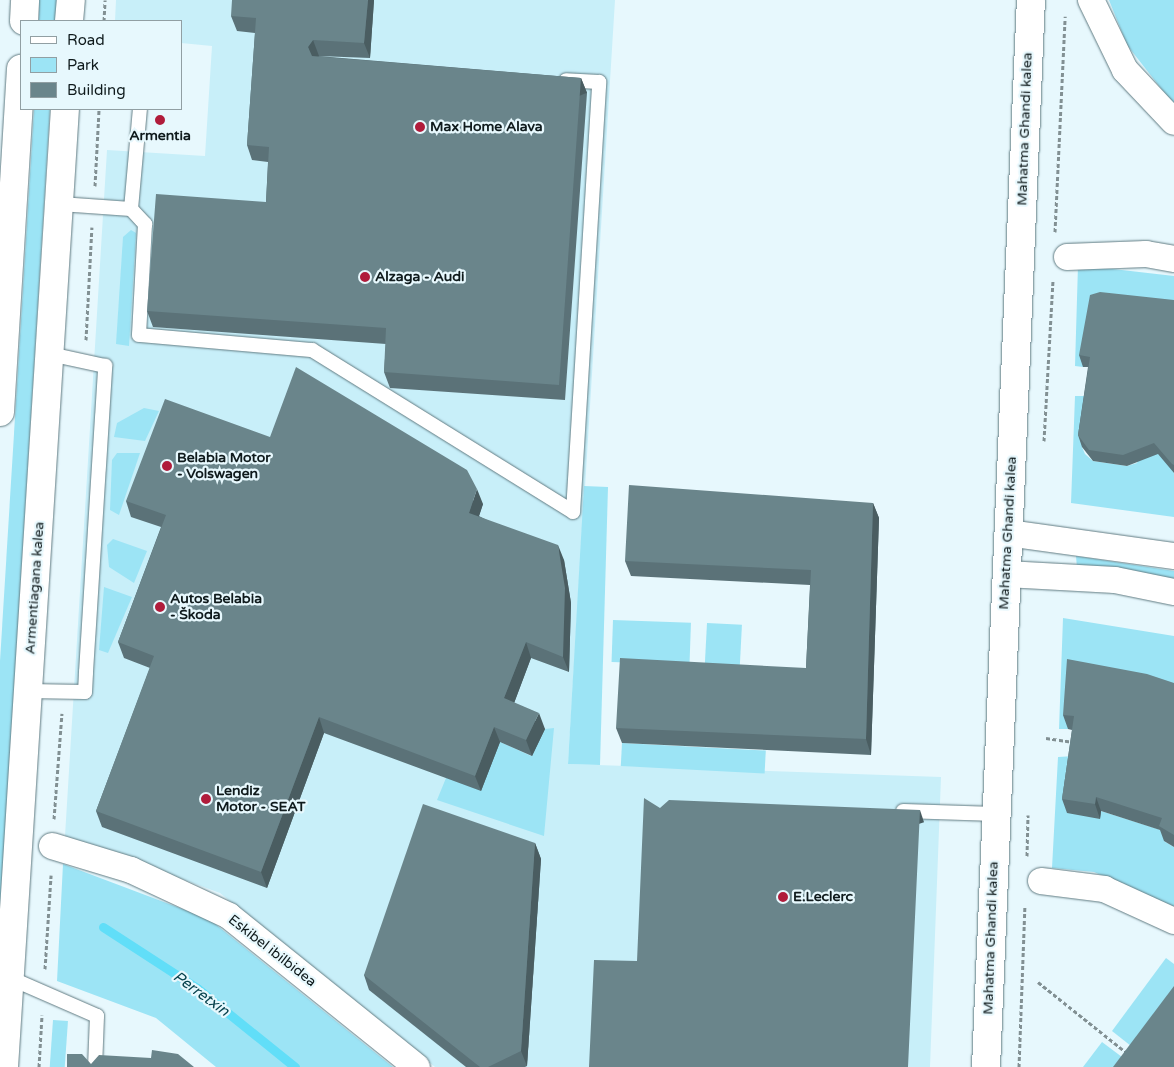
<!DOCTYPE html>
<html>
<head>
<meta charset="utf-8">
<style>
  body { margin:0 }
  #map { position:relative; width:1174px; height:1067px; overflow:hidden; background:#e7f8fd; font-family:"Varela Round",sans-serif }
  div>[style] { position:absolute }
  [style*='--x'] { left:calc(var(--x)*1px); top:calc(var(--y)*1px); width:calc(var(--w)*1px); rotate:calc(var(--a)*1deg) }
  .built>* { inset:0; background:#c8eff9 }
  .green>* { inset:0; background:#9ce4f5; transform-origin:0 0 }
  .stream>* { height:9px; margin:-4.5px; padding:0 4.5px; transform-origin:4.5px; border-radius:4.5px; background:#61def8 }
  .path>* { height:3px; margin-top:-1.5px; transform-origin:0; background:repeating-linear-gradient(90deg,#829093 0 4px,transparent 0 6.5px) }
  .roads { filter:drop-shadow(0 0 1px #617b82) drop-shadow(0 0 1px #617b82) }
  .lane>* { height:14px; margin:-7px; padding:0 7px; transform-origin:7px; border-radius:7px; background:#fff }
  .street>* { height:26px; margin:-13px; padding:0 13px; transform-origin:13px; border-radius:13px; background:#fff }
  .secondary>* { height:28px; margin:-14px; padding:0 14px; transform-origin:14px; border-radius:14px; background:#fff }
  .primary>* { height:28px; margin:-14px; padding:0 14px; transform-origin:14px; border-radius:14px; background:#fff }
  .wall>* { inset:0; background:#5b7278 }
  .shaded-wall>* { inset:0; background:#4a5d61; transform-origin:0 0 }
  .building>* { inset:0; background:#6a858b }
  .dots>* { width:14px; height:14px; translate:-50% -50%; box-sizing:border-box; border:2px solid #e7f8fd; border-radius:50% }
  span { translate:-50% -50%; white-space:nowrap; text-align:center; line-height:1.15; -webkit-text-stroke:4.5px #e7f8fd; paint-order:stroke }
  .poi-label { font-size:14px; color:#0f1a1c; font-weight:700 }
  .left { translate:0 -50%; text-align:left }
  .street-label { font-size:14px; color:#0f1a1c }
  .water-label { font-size:15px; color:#09434e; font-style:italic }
  .legend { position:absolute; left:20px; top:20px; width:162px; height:90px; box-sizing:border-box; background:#e7f8fd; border:1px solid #919fa3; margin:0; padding:6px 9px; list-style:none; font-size:15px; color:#0f1a1c }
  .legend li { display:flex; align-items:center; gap:10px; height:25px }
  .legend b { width:25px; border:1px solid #919fa3 }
</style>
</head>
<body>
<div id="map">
  <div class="built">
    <div style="clip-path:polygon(116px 0,615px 0,568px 764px,941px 777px,930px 1067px,435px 1067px,220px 893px,65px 836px,107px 150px,205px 156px,212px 46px,181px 43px,181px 21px,115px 21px)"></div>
  </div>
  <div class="green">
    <div style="left:39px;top:0;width:18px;height:21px"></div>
    <div style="clip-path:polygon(1109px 0,1174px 0,1174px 105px,1127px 45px)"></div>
    <div style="clip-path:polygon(34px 109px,50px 109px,0 916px,0 661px)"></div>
    <div style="clip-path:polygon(131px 230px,136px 233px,129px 346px,116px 344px,123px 237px)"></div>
    <div style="clip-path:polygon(1078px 265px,1174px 276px,1174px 310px,1089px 315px,1083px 367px,1075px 366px)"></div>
    <div style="clip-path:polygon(1075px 396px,1090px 396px,1082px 447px,1085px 454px,1093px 461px,1127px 466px,1137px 463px,1149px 404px,1174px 473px,1174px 517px,1071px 503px)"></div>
    <div style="clip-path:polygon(144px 408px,159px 411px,145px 441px,114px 437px,117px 423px)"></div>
    <div style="clip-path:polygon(117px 453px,140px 453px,119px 515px,110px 510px,112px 460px)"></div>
    <div style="clip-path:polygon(584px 486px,608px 487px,600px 765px,568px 764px)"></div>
    <div style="clip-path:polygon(113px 539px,147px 551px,134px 583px,109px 567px,107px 545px)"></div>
    <div style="clip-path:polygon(1076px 556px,1174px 571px,1174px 581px,1077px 568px)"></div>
    <div style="clip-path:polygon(104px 587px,132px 597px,108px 653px,99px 650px)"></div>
    <div style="clip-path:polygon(1063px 618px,1174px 636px,1174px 695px,1073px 673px,1068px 729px,1059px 729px)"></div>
    <div style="left:613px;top:620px;width:78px;height:42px;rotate:2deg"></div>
    <div style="left:707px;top:623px;width:35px;height:43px;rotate:3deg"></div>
    <div style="clip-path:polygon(554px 728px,544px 836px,437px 800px,446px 778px,500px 742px,531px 756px,545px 729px)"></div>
    <div style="left:622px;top:743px;width:144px;height:23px;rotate:3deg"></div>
    <div style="clip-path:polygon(1075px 756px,1101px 811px,1167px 832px,1164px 841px,1174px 847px,1174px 907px,1094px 872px,1052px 868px,1058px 757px)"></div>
    <div style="clip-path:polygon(63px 864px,209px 919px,393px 1067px,216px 1067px,156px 1018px,57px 981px)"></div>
    <div style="clip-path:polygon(1166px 958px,1174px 964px,1174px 1009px,1131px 1046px,1112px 1031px)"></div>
    <div style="left:53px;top:1020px;width:15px;height:47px;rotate:4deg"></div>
    <div style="clip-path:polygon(1102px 1042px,1122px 1057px,1119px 1067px,1083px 1067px)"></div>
  </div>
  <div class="stream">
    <div style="--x:103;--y:927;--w:112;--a:33"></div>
    <div style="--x:197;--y:988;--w:126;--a:38.9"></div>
  </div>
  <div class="path">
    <div style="--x:104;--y:21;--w:21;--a:-87"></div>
    <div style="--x:95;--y:186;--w:77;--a:-87"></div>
    <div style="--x:1055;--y:232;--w:216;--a:-87.3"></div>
    <div style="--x:86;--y:340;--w:113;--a:-87"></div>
    <div style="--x:1044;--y:441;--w:161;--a:-86.8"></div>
    <div style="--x:1046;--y:738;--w:28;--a:8"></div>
    <div style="--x:54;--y:819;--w:106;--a:-85.7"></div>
    <div style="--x:1027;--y:856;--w:41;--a:-88.6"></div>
    <div style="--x:45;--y:969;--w:94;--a:-86.3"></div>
    <div style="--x:1038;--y:982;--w:114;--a:38.6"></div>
    <div style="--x:39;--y:1067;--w:52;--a:-86.7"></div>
    <div style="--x:1019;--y:1067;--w:162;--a:-87.9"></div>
  </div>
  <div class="roads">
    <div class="lane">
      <div style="--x:60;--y:204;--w:71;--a:4"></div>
      <div style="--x:131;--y:209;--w:100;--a:-84.9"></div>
      <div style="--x:131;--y:209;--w:21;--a:47"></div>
      <div style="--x:145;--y:224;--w:111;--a:93.1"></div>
      <div style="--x:139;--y:335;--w:174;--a:5"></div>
      <div style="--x:312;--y:350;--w:307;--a:31.8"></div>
      <div style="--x:573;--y:512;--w:431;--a:-86.5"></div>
      <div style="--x:599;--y:82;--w:33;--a:-177"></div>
      <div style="--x:28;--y:691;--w:57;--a:1"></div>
      <div style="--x:85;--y:692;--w:20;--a:-87"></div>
      <div style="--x:86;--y:672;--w:307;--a:-86.4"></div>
      <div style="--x:105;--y:366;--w:56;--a:-167.7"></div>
      <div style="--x:903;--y:811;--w:93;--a:1.8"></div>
      <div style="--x:10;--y:978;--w:95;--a:23.6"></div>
      <div style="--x:97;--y:1016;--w:51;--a:92.2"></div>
    </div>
    <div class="street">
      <div style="--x:1091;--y:0;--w:78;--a:64.1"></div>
      <div style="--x:1125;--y:70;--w:71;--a:46.7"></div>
      <div style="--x:1067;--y:257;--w:79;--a:-2.2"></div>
      <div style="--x:1146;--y:254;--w:28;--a:10"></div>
      <div style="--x:1008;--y:533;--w:168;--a:7.9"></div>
      <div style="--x:1006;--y:574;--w:109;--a:3.2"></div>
      <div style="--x:1115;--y:580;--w:60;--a:11.5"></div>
      <div style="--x:52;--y:846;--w:83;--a:16.9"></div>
      <div style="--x:131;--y:870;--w:108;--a:25.1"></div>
      <div style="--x:229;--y:916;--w:241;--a:38.8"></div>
      <div style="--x:1041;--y:881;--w:64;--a:7.2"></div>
      <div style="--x:1104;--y:889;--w:77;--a:24.6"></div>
    </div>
    <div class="secondary">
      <div style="--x:986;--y:1067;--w:1068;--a:-87.59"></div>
    </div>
    <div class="primary">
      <div style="--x:24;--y:21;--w:21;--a:-87"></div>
      <div style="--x:69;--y:21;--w:21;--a:-85"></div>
      <div style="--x:0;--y:412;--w:344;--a:-86.5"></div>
      <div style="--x:4;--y:1067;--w:960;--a:-86.36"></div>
    </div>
  </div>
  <div class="wall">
    <div style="clip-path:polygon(374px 0,370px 58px,318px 56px,581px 78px,587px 93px,565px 400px,390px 388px,384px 372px,386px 344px,153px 327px,147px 311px,266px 202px,268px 162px,252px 160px,247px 145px,255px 33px,237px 31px,231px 16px)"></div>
    <div style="clip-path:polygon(1174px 300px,1174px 473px,1158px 454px,1127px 466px,1093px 461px,1082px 447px,1078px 435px,1088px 367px,1083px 367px,1079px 355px)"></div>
    <div style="clip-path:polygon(270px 437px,483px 504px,479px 516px,564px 560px,571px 603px,569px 672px,531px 658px,514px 703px,545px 729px,532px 756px,500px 742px,481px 791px,324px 733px,267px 888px,102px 827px,96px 811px,150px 668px,124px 658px,118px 642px,161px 527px,131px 517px,126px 501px)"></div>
    <div style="clip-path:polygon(873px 503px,879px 518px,871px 755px,622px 743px,616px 728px,806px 668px,810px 585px,631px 576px,625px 561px)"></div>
    <div style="clip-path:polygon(1174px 683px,1174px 847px,1164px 841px,1160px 830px,1101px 811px,1100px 819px,1067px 813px,1062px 799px,1072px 730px,1068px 729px,1063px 715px)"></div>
    <div style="clip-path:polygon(535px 843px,541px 859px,527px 1066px,525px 1067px,466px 1067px,369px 990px,364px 975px)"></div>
  </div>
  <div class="shaded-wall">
    <div style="clip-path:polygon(368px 0,374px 0,370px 58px,364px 43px)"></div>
    <div style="clip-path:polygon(313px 40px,319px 56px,313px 63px,308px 47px)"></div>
    <div style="left:581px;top:78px;width:16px;height:308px;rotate:68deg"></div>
    <div style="clip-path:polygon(477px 489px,483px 504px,475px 528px,469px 513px)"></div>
    <div style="clip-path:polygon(873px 503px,879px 518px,871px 755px,866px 739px)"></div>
    <div style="clip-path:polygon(558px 545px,564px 560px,571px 603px,569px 672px,563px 657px)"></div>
    <div style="clip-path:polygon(526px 642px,531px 658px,510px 714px,504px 698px)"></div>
    <div style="clip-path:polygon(539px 713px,545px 729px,532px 756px,526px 740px)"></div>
    <div style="clip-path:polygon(319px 717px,324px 733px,267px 888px,261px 872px)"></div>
    <div style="clip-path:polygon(494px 727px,500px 742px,481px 791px,475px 776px)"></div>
    <div style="clip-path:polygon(1096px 797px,1101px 811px,1100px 819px,1095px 804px)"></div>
    <div style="left:920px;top:810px;width:13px;height:257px;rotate:72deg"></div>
    <div style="clip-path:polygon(535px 843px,541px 859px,527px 1066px,521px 1051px)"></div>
  </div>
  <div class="building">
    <div style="clip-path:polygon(232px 0,368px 0,364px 43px,313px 40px,308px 47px,312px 56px,581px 78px,559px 385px,384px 372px,386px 328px,147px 311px,156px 194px,266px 202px,269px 147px,247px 145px,256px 18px,231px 16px)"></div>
    <div style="clip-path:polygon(1100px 292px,1174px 300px,1174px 465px,1172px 464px,1154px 443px,1123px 455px,1089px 450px,1078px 435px,1090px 357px,1079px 355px,1090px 295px)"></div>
    <div style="clip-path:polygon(296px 367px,467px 470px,477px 489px,469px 513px,558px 545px,565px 588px,563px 657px,526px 642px,504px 698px,539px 713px,526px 740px,494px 727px,475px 776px,319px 717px,261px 872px,96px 811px,154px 656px,118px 642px,166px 515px,126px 501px,165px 399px,270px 437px)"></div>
    <div style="clip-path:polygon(629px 485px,873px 503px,866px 739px,616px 728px,620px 658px,806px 668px,811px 570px,625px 561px)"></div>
    <div style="clip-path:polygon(1067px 659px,1147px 674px,1174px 683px,1174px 835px,1159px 826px,1162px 818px,1096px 797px,1095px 804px,1062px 799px,1074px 716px,1063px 715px)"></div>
    <div style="clip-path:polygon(644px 798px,660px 808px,669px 800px,920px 810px,908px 1067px,589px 1067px,594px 960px,637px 961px)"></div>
    <div style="clip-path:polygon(423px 804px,535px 843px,521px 1051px,488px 1067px,480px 1067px,364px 975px)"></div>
    <div style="clip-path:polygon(1174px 986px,1174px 1067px,1113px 1067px)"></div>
    <div style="clip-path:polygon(152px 1050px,178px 1054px,194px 1067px,67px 1067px,67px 1054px,82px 1054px,91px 1064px,99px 1055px,151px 1058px)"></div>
  </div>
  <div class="dots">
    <div style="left:160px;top:120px;background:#b01c3b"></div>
    <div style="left:420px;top:127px;background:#b01c3b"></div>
    <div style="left:365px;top:277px;background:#b01c3b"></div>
    <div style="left:167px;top:466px;background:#b01c3b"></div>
    <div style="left:160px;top:607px;background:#b01c3b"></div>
    <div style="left:206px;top:799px;background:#b01c3b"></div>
    <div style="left:783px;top:897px;background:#b01c3b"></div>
  </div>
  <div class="poi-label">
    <span class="left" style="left:430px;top:127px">Max Home Alava</span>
    <span style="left:160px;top:136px">Armentia</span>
    <span class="left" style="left:375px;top:277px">Alzaga - Audi</span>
    <span class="left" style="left:177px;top:466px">Belabia Motor<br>- Volswagen</span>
    <span class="left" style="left:170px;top:607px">Autos Belabia<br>- Škoda</span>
    <span class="left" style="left:216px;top:799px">Lendiz<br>Motor - SEAT</span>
    <span class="left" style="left:793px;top:897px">E.Leclerc</span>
  </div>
  <div class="street-label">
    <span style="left:1025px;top:129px;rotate:-88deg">Mahatma Ghandi kalea</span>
    <span style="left:1008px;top:533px;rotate:-87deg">Mahatma Ghandi kalea</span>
    <span style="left:35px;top:588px;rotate:-86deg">Armentiagana kalea</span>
    <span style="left:991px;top:938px;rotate:-88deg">Mahatma Ghandi kalea</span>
    <span style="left:272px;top:951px;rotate:38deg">Eskibel ibilbidea</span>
  </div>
  <div class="water-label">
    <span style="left:201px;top:994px;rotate:36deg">Perretxin</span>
  </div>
  <ul class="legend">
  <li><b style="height:6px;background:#fff"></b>Road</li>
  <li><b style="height:14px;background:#9ce4f5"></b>Park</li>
  <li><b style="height:14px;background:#6a858b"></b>Building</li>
  </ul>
</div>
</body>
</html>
